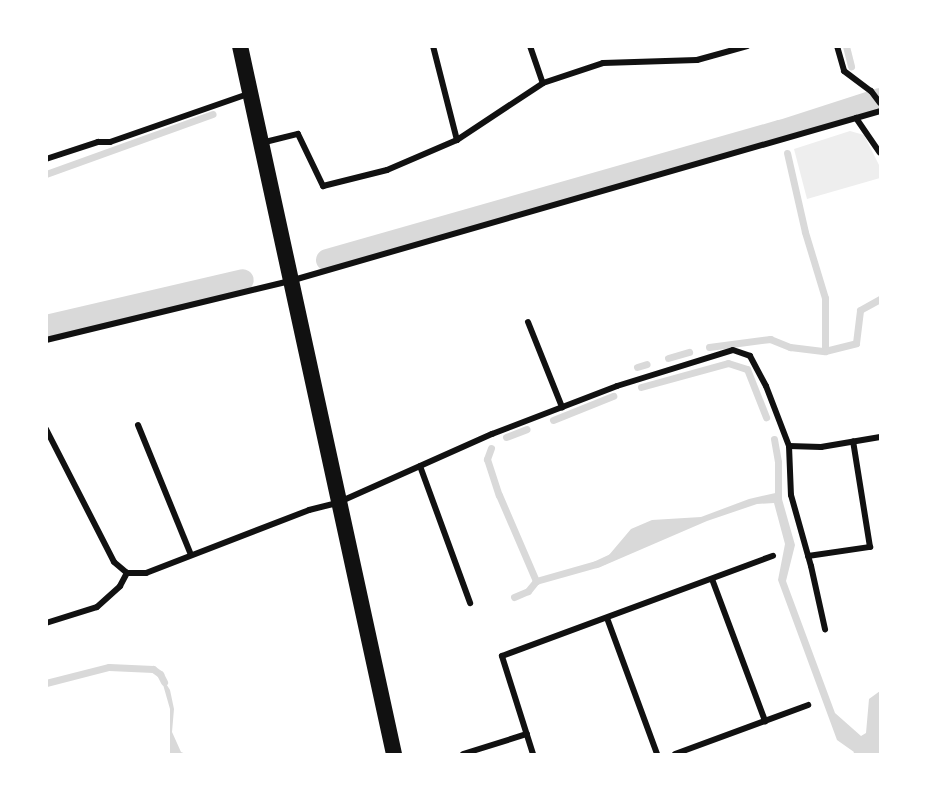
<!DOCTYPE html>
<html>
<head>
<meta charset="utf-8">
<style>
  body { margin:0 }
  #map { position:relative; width:927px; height:801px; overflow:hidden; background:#fff; font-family:Helvetica,sans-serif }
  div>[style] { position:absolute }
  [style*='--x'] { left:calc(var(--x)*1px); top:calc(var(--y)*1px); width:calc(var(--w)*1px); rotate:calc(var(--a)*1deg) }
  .green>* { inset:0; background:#eee }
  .water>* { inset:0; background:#d9d9d9 }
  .stream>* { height:7px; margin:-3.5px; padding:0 3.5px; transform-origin:3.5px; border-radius:3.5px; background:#d9d9d9 }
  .canal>* { height:22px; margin:-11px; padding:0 11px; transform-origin:11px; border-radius:11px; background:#d9d9d9 }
  .minor>* { height:6px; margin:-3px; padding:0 3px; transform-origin:3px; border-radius:3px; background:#111 }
  .trunk>* { height:16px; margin:-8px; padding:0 8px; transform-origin:8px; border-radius:8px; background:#111 }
  span { translate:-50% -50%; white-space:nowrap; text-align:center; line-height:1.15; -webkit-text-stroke:5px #fff; paint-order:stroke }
  .frame { position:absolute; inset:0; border:48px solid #fff; pointer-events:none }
</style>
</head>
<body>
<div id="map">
  <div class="green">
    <div style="clip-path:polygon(850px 131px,864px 135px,880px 167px,880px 178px,807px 199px,794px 149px)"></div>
  </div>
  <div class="water">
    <div style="clip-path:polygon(780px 492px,795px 545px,786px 581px,835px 713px,861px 736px,866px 733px,869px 699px,880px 691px,880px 754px,853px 754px,854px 752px,837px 740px,778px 580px,785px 544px,774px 503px,757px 504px,707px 521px,598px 568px,631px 529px,652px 520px,701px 517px,749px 499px)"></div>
    <div style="clip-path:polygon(160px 674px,170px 690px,174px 709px,172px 732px,181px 752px,186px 754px,170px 754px,170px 709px)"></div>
  </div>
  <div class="stream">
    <div style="--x:846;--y:46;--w:21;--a:76"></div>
    <div style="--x:46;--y:174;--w:177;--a:-19.8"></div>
    <div style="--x:709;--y:347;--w:62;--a:-7.5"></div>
    <div style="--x:770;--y:339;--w:22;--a:22"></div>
    <div style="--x:790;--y:347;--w:35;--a:7"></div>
    <div style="--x:825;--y:351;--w:53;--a:-90"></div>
    <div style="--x:825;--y:298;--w:69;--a:-106.9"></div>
    <div style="--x:805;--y:232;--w:81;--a:-102.8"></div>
    <div style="--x:825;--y:351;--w:32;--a:-14"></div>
    <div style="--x:856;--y:343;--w:33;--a:-83"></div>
    <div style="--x:860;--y:310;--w:23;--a:-29"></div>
    <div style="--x:668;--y:358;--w:22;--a:-16"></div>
    <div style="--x:637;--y:367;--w:10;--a:-17"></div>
    <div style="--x:641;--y:387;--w:90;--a:-15.4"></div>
    <div style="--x:728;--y:363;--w:20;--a:18"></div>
    <div style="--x:747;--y:369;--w:52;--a:68.4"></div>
    <div style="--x:553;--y:420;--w:65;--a:-21.8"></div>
    <div style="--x:506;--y:437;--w:22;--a:-21"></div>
    <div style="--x:774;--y:439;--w:23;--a:80"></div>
    <div style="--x:778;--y:462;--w:39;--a:90"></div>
    <div style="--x:491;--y:448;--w:12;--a:110"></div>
    <div style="--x:487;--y:459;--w:38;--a:72"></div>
    <div style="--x:499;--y:495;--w:94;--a:66.7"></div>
    <div style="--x:514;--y:597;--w:15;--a:-23"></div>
    <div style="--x:528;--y:591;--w:13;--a:-51"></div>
    <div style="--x:536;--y:581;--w:62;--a:-15.8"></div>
    <div style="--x:596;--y:564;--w:19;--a:-25"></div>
    <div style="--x:46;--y:683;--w:65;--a:-14.3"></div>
    <div style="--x:109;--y:667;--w:44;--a:2.6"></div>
    <div style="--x:153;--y:669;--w:9;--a:36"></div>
    <div style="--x:160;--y:674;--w:9;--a:63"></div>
  </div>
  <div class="canal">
    <div style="--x:327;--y:260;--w:472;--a:-15.9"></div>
    <div style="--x:781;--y:131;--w:104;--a:-17.9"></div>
    <div style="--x:46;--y:326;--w:202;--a:-13.1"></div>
  </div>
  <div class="minor">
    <div style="--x:433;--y:46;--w:97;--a:75.7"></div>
    <div style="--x:530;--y:46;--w:39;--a:71"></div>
    <div style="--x:837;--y:46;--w:26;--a:74"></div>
    <div style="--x:844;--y:71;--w:34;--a:37"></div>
    <div style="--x:871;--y:91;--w:15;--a:53"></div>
    <div style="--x:856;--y:118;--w:42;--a:55.6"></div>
    <div style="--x:261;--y:143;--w:38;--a:-14"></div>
    <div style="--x:298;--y:134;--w:58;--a:64.3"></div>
    <div style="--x:323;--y:186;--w:66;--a:-14"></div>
    <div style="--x:387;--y:170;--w:76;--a:-23.2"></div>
    <div style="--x:457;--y:140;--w:103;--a:-33.5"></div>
    <div style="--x:543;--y:83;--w:63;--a:-18.4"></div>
    <div style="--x:603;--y:63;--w:94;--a:-1.8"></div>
    <div style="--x:697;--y:60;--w:52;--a:-15.6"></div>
    <div style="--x:46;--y:159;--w:55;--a:-18.1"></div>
    <div style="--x:98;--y:142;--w:12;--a:0"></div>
    <div style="--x:110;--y:142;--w:146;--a:-19.2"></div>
    <div style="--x:528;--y:322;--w:92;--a:68.2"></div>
    <div style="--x:46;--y:340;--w:251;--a:-13.6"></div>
    <div style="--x:290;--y:281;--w:614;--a:-16.07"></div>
    <div style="--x:138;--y:425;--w:140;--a:67.8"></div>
    <div style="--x:46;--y:429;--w:149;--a:62.9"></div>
    <div style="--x:114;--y:562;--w:17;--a:40"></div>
    <div style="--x:127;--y:573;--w:19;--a:0"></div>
    <div style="--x:146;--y:573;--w:175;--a:-21.1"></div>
    <div style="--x:309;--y:510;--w:29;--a:-14"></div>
    <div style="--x:337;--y:503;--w:170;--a:-24"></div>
    <div style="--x:492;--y:434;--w:134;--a:-21"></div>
    <div style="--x:617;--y:386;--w:121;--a:-17.2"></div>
    <div style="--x:733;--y:350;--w:18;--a:19"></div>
    <div style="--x:750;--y:356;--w:34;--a:62"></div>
    <div style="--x:766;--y:386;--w:64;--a:69"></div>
    <div style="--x:789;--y:446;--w:32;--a:2"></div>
    <div style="--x:821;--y:447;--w:60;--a:-9.6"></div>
    <div style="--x:789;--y:446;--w:49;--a:87.7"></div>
    <div style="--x:791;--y:495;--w:74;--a:74.3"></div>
    <div style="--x:811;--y:566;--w:65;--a:77.5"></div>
    <div style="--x:420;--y:466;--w:146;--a:69.9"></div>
    <div style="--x:808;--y:556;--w:63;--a:-8.3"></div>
    <div style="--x:870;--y:547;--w:107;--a:-99.1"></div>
    <div style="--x:712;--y:579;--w:152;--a:69.5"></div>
    <div style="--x:607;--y:618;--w:145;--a:69.8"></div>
    <div style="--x:46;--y:623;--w:53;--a:-17.4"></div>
    <div style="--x:97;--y:607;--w:31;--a:-42"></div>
    <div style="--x:120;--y:586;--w:15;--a:-62"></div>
    <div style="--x:463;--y:754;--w:67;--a:-17.4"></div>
    <div style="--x:533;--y:754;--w:103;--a:-107.6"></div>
    <div style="--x:502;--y:656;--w:289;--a:-20.3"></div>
    <div style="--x:675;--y:754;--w:142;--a:-20.2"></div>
  </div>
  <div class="trunk">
    <div style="--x:240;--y:46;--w:725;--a:77.73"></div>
  </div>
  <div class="frame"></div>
</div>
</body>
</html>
